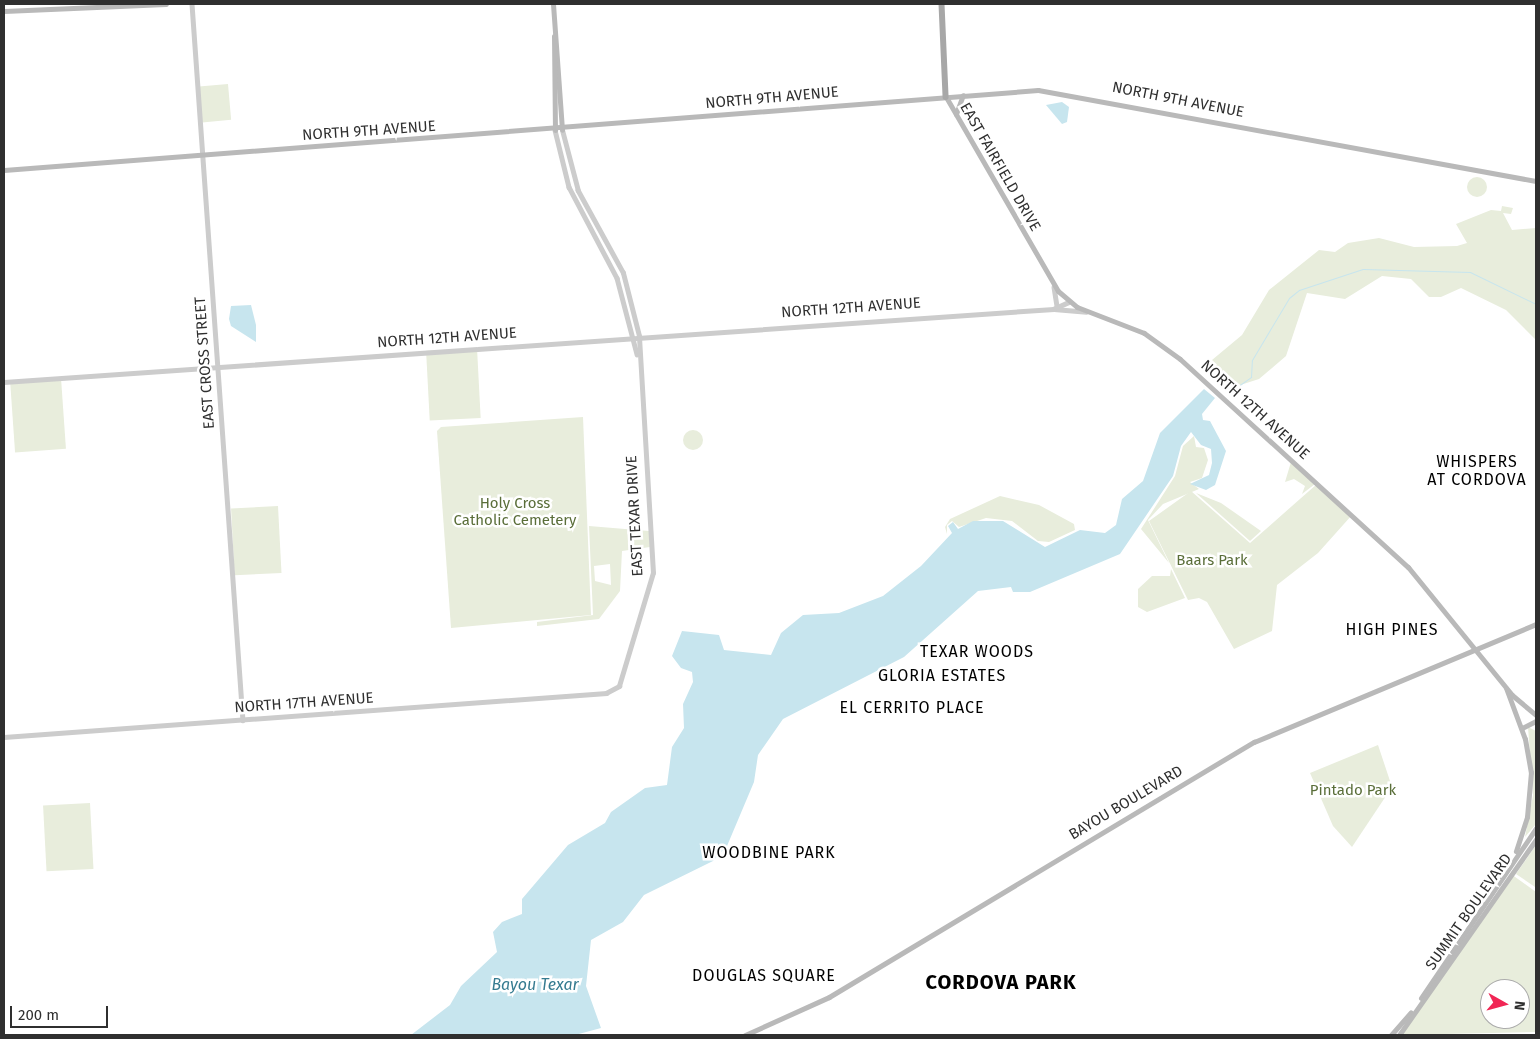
<!DOCTYPE html>
<html>
<head>
<meta charset="utf-8">
<style>
  body { margin:0 }
  #map { position:relative; width:1540px; height:1039px; overflow:hidden; background:#fff; font-family:"Fira Sans",sans-serif }
  div>[style] { position:absolute }
  [style*='--x'] { left:calc(var(--x)*1px); top:calc(var(--y)*1px); width:calc(var(--w)*1px); rotate:calc(var(--a)*1deg) }
  .green>* { inset:0; background:#e8eddc; transform-origin:0 0 }
  .round { border-radius:50% }
  .water>* { inset:0; background:#c7e5ee }
  .stream>* { height:1px; margin:-0.5px; padding:0 0.5px; transform-origin:0.5px; border-radius:0.5px; background:#c7e5ee }
  .tertiary>* { height:4.5px; margin:-2.25px; padding:0 2.25px; transform-origin:2.25px; border-radius:2.25px; background:#ccc }
  .secondary>* { height:5px; margin:-2.5px; padding:0 2.5px; transform-origin:2.5px; border-radius:2.5px; background:#b9b9b9 }
  .primary>* { height:5.5px; margin:-2.75px; padding:0 2.75px; transform-origin:2.75px; border-radius:2.75px; background:#a7a7a7 }
  span { translate:-50% -50%; white-space:nowrap; text-align:center; line-height:1.15; -webkit-text-stroke:5px #fff; paint-order:stroke }
  .street-label { font-size:15px; color:#2f2f2f }
  .park-label { font-size:15px; color:#5a6e39 }
  .neighbourhood-label { font-size:16px; color:#000; letter-spacing:1px }
  .water-label { font-size:16px; color:#357b90; font-style:italic }
  .district-label { font-size:20px; color:#000; font-weight:700; letter-spacing:1px }
  .frame { position:absolute; inset:0; border:5px solid #2f2f2f; pointer-events:none }
  .north { position:absolute; left:1480px; top:979px; width:50px; height:50px; box-sizing:border-box; background:#fff; border:1px solid #acacac; border-radius:50%; rotate:97deg; font-size:14px; font-weight:700; line-height:20px; text-align:center; color:#2f2f2f }
  .north::after { content:''; display:block; margin:auto; width:18px; height:22px; background:#f12655; clip-path:polygon(50% 0,100% 100%,50% 72%,0 100%) }
  .scale { position:absolute; left:10px; top:1006px; width:98px; height:22px; box-sizing:border-box; border:2px solid #2f2f2f; border-top:0; padding-left:6px; font-size:15px; line-height:18px; white-space:nowrap; color:#2f2f2f; -webkit-text-stroke:4px #fff; paint-order:stroke }
</style>
</head>
<body>
<div id="map">
  <div class="green">
    <div style="left:228px;top:84px;width:36px;height:29px;rotate:85deg"></div>
    <div class="round" style="left:1467px;top:177px;width:20px;height:20px"></div>
    <div style="clip-path:polygon(1502px 206px,1513px 208px,1511px 214px,1503px 213px,1512px 230px,1536px 228px,1536px 340px,1506px 310px,1461px 288px,1441px 297px,1429px 297px,1411px 279px,1382px 276px,1345px 299px,1307px 293px,1286px 356px,1259px 379px,1231px 388px,1216px 370px,1212px 373px,1212px 360px,1242px 335px,1269px 290px,1319px 250px,1335px 252px,1348px 243px,1379px 238px,1414px 247px,1457px 246px,1467px 243px,1456px 224px,1491px 210px,1501px 211px)"></div>
    <div style="left:477px;top:348px;width:70px;height:51px;rotate:87deg"></div>
    <div style="left:61px;top:378px;width:71px;height:51px;rotate:86deg"></div>
    <div style="clip-path:polygon(583px 417px,591px 615px,451px 628px,437px 431px,441px 427px)"></div>
    <div class="round" style="left:683px;top:430px;width:20px;height:20px"></div>
    <div style="clip-path:polygon(1194px 436px,1196px 447px,1204px 448px,1208px 460px,1202px 478px,1190px 482px,1199px 489px,1163px 504px,1148px 520px,1169px 563px,1141px 529px,1175px 476px,1183px 446px)"></div>
    <div style="clip-path:polygon(1291px 462px,1315px 484px,1302px 494px,1305px 486px,1294px 479px,1285px 482px)"></div>
    <div style="clip-path:polygon(1317px 484px,1352px 515px,1318px 553px,1277px 585px,1272px 631px,1234px 649px,1207px 602px,1199px 598px,1188px 600px,1149px 521px,1191px 491px,1250px 543px)"></div>
    <div style="clip-path:polygon(1196px 493px,1221px 503px,1261px 531px,1250px 541px)"></div>
    <div style="clip-path:polygon(1000px 496px,1039px 505px,1074px 524px,1075px 530px,1049px 542px,1038px 541px,1012px 521px,986px 518px,959px 527px,952px 521px,947px 525px,947px 534px,945px 527px,950px 519px)"></div>
    <div style="left:278px;top:506px;width:67px;height:47px;rotate:87deg"></div>
    <div style="clip-path:polygon(evenodd,589px 526px,649px 531px,650px 547px,622px 551px,620px 591px,599px 619px,537px 626px,537px 622px,593px 615px,589px 526px,610px 564px,611px 585px,595px 581px,594px 566px,610px 564px)"></div>
    <div style="clip-path:polygon(1171px 569px,1185px 598px,1147px 612px,1138px 607px,1138px 589px,1152px 576px,1170px 576px)"></div>
    <div style="clip-path:polygon(1528px 727px,1536px 731px,1536px 824px,1525px 837px,1533px 795px)"></div>
    <div style="clip-path:polygon(1378px 745px,1392px 787px,1352px 847px,1333px 826px,1310px 773px)"></div>
    <div style="left:90px;top:803px;width:66px;height:47px;rotate:87deg"></div>
    <div style="clip-path:polygon(1536px 845px,1536px 884px,1535px 887px,1516px 874px)"></div>
    <div style="clip-path:polygon(evenodd,1511px 874px,1536px 892px,1536px 1032px,1399px 1035px,1511px 874px,1490px 989px,1520px 989px,1520px 1019px,1490px 1019px,1490px 989px)"></div>
  </div>
  <div class="water">
    <div style="clip-path:polygon(1062px 102px,1069px 107px,1067px 122px,1062px 124px,1046px 105px)"></div>
    <div style="clip-path:polygon(251px 305px,256px 325px,256px 342px,231px 326px,229px 319px,231px 306px)"></div>
    <div style="clip-path:polygon(1204px 389px,1215px 398px,1202px 414px,1203px 420px,1210px 421px,1226px 451px,1215px 485px,1206px 490px,1190px 484px,1209px 475px,1212px 463px,1211px 449px,1201px 445px,1191px 432px,1181px 446px,1173px 476px,1120px 554px,1030px 592px,1013px 592px,1011px 587px,978px 591px,904px 657px,783px 719px,758px 755px,754px 782px,727px 846px,713px 861px,644px 895px,623px 922px,591px 940px,586px 986px,601px 1028px,575px 1035px,411px 1035px,450px 1005px,461px 986px,497px 952px,493px 932px,502px 922px,522px 914px,522px 899px,568px 845px,605px 823px,611px 812px,645px 788px,667px 785px,672px 747px,684px 728px,683px 704px,693px 682px,692px 672px,681px 668px,672px 656px,682px 631px,719px 635px,724px 650px,771px 655px,781px 633px,803px 615px,839px 613px,883px 596px,921px 566px,952px 533px,948px 526px,953px 522px,958px 529px,973px 521px,1003px 521px,1045px 547px,1080px 530px,1105px 533px,1116px 525px,1122px 499px,1143px 481px,1160px 433px)"></div>
  </div>
  <div class="stream">
    <div style="--x:1234;--y:389;--w:21;--a:-35"></div>
    <div style="--x:1251;--y:377;--w:17;--a:-87"></div>
    <div style="--x:1252;--y:360;--w:72;--a:-59.2"></div>
    <div style="--x:1289;--y:298;--w:13;--a:-39"></div>
    <div style="--x:1299;--y:290;--w:67;--a:-18.2"></div>
    <div style="--x:1363;--y:269;--w:107;--a:1.6"></div>
    <div style="--x:1470;--y:272;--w:73;--a:25.9"></div>
  </div>
  <div class="tertiary">
    <div style="--x:192;--y:4;--w:718;--a:85.93"></div>
    <div style="--x:555;--y:130;--w:59;--a:76.2"></div>
    <div style="--x:569;--y:187;--w:103;--a:62.2"></div>
    <div style="--x:617;--y:278;--w:79;--a:75.3"></div>
    <div style="--x:1054;--y:287;--w:20;--a:81"></div>
    <div style="--x:1054;--y:309;--w:32;--a:5"></div>
    <div style="--x:4;--y:382;--w:1052;--a:-3.98"></div>
    <div style="--x:1053;--y:309;--w:17;--a:-24"></div>
    <div style="--x:4;--y:737;--w:604;--a:-4.18"></div>
    <div style="--x:606;--y:693;--w:15;--a:-28"></div>
    <div style="--x:619;--y:686;--w:118;--a:-73.3"></div>
    <div style="--x:653;--y:573;--w:237;--a:-93.4"></div>
    <div style="--x:639;--y:336;--w:65;--a:-104.3"></div>
    <div style="--x:623;--y:273;--w:94;--a:-118.8"></div>
    <div style="--x:578;--y:191;--w:63;--a:-104.7"></div>
  </div>
  <div class="secondary">
    <div style="--x:553;--y:4;--w:126;--a:85.9"></div>
    <div style="--x:4;--y:11;--w:162;--a:-2.5"></div>
    <div style="--x:554;--y:36;--w:94;--a:89.4"></div>
    <div style="--x:946;--y:97;--w:224;--a:60"></div>
    <div style="--x:1058;--y:291;--w:25;--a:40"></div>
    <div style="--x:1077;--y:307;--w:72;--a:21.2"></div>
    <div style="--x:1144;--y:333;--w:44;--a:35.8"></div>
    <div style="--x:1180;--y:359;--w:309;--a:42.4"></div>
    <div style="--x:1408;--y:567;--w:165;--a:50.9"></div>
    <div style="--x:1512;--y:695;--w:31;--a:40"></div>
    <div style="--x:956;--y:114;--w:20;--a:-70"></div>
    <div style="--x:4;--y:170;--w:1037;--a:-4.42"></div>
    <div style="--x:1038;--y:90;--w:506;--a:10.36"></div>
    <div style="--x:1506;--y:688;--w:54;--a:69.6"></div>
    <div style="--x:1525;--y:739;--w:34;--a:80"></div>
    <div style="--x:1531;--y:772;--w:45;--a:95.1"></div>
    <div style="--x:1527;--y:817;--w:36;--a:108"></div>
    <div style="--x:1522;--y:728;--w:16;--a:-27"></div>
    <div style="--x:1421;--y:998;--w:205;--a:-55.9"></div>
    <div style="--x:745;--y:1035;--w:92;--a:-24.3"></div>
    <div style="--x:829;--y:997;--w:496;--a:-31"></div>
    <div style="--x:1254;--y:742;--w:306;--a:-22.7"></div>
    <div style="--x:1391;--y:1035;--w:30;--a:-49"></div>
    <div style="--x:1399;--y:1035;--w:239;--a:-55"></div>
  </div>
  <div class="primary">
    <div style="--x:942;--y:4;--w:93;--a:87.5"></div>
  </div>
  <div class="street-label">
    <span style="left:772px;top:98px;rotate:-5deg">NORTH 9TH AVENUE</span>
    <span style="left:1178px;top:100px;rotate:11deg">NORTH 9TH AVENUE</span>
    <span style="left:369px;top:131px;rotate:-4deg">NORTH 9TH AVENUE</span>
    <span style="left:1000px;top:167px;rotate:60deg">EAST FAIRFIELD DRIVE</span>
    <span style="left:851px;top:308px;rotate:-4deg">NORTH 12TH AVENUE</span>
    <span style="left:447px;top:338px;rotate:-4deg">NORTH 12TH AVENUE</span>
    <span style="left:205px;top:363px;rotate:-94deg">EAST CROSS STREET</span>
    <span style="left:1255px;top:410px;rotate:42deg">NORTH 12TH AVENUE</span>
    <span style="left:635px;top:516px;rotate:-93deg">EAST TEXAR DRIVE</span>
    <span style="left:304px;top:703px;rotate:-4deg">NORTH 17TH AVENUE</span>
    <span style="left:1126px;top:803px;rotate:-31deg">BAYOU BOULEVARD</span>
    <span style="left:1469px;top:912px;rotate:-55deg">SUMMIT BOULEVARD</span>
  </div>
  <div class="park-label">
    <span style="left:515px;top:512px">Holy Cross<br>Catholic Cemetery</span>
    <span style="left:1212px;top:561px">Baars Park</span>
    <span style="left:1353px;top:791px">Pintado Park</span>
  </div>
  <div class="neighbourhood-label">
    <span style="left:1477px;top:471px">WHISPERS<br>AT CORDOVA</span>
    <span style="left:1392px;top:630px">HIGH PINES</span>
    <span style="left:977px;top:652px">TEXAR WOODS</span>
    <span style="left:942px;top:676px">GLORIA ESTATES</span>
    <span style="left:912px;top:708px">EL CERRITO PLACE</span>
    <span style="left:769px;top:853px">WOODBINE PARK</span>
    <span style="left:764px;top:976px">DOUGLAS SQUARE</span>
  </div>
  <div class="water-label">
    <span style="left:535px;top:985px">Bayou Texar</span>
  </div>
  <div class="district-label">
    <span style="left:1001px;top:982px">CORDOVA PARK</span>
  </div>
  <div class="frame"></div>
  <div class="north">N</div>
  <div class="scale">200 m</div>
</div>
</body>
</html>
